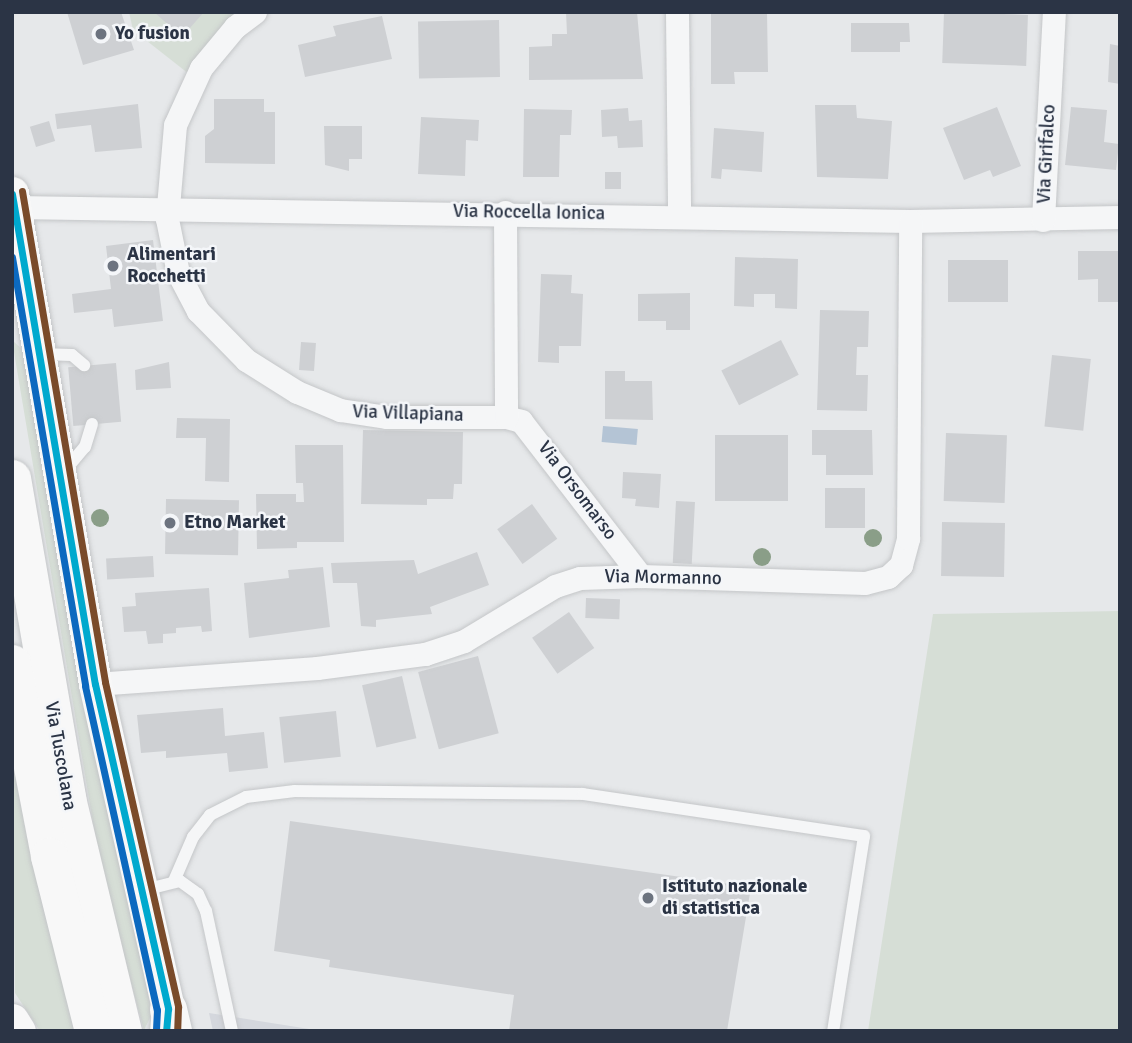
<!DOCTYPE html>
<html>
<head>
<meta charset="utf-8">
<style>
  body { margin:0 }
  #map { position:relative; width:1132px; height:1043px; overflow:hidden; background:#e6e8ea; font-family:Signika,sans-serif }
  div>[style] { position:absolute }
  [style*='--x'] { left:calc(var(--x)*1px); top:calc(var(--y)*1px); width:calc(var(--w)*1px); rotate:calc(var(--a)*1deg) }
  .built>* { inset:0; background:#d4d7dd }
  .green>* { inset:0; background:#d6ded6 }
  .water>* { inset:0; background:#b4c4d5; transform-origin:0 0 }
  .building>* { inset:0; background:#ced0d3; transform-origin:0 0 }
  .roads { filter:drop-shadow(0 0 2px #c4c6c8) drop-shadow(0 0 2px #c4c6c8) }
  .service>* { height:12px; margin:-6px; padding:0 6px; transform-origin:6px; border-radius:6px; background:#f5f6f7 }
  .minor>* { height:23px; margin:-11.5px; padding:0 11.5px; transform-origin:11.5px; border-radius:11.5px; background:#f5f6f7 }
  .secondary>* { height:33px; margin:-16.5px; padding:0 16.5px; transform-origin:16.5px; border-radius:16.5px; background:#f8f8f8 }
  .primary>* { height:37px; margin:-18.5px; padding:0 18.5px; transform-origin:18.5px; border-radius:18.5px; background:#f8f8f8 }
  .bus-1>* { height:7px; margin:-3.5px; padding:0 3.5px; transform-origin:3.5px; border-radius:3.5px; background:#00a9ce }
  .bus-2>* { height:7px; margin:-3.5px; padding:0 3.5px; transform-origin:3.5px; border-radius:3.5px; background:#0c69bf }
  .bus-3>* { height:7px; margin:-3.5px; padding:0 3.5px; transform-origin:3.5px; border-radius:3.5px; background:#7a4b2a }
  .trees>* { width:18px; height:18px; margin:-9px; border-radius:50%; background:#8a9e88 }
  .dots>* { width:19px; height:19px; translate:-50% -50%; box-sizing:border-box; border:4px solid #f4f6f9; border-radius:50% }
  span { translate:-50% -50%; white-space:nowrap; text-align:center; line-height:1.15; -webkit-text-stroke:5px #f4f6f9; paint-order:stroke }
  .poi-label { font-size:19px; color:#2b3445; font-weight:700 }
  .left { translate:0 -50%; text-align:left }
  .street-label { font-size:19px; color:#2b3445 }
  .frame { position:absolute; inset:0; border:14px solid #2b3445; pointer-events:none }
</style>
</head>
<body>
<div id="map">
  <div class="built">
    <div style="clip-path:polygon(209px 1013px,322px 1031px,213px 1031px)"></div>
  </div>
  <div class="green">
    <div style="clip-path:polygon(129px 12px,235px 12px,189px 74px,133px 30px)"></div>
    <div style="clip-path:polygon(12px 340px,24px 351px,152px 1014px,144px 1030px,103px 882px)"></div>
    <div style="clip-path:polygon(1120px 611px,1120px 1031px,868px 1031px,933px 614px)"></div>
    <div style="clip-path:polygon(12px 742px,83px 1031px,40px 1031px,15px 993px)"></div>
  </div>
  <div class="water">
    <div style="left:603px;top:426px;width:35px;height:16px;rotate:5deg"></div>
  </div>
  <div class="building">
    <div style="clip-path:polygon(67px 12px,121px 12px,134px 50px,83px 65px)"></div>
    <div style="clip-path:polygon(154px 12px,204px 12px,182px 37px)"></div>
    <div style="clip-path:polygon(566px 12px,637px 12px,643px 79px,529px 80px,529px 47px,552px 46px,552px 34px,567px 34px)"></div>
    <div style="clip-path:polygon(711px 12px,767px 12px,768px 72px,734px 72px,735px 84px,711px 84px)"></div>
    <div style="left:944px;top:12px;width:84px;height:51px;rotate:2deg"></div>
    <div style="clip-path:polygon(382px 16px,392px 59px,305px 77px,298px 45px,336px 36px,333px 26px)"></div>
    <div style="left:499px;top:20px;width:57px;height:81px;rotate:89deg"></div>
    <div style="clip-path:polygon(851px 23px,909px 23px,910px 42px,900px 42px,900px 52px,851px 52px)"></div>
    <div style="clip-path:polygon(1110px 44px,1120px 46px,1120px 84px,1108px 82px)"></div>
    <div style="clip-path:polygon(214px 99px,264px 99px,264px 112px,275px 112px,275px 164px,205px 163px,205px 136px,214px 129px)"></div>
    <div style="clip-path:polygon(138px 104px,142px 148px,95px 152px,91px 125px,57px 129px,55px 114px)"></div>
    <div style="clip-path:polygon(815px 105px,856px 105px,857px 118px,892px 121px,888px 179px,817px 177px)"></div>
    <div style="clip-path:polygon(997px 107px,1021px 166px,993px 177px,990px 170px,964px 180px,943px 128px)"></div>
    <div style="clip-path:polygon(1071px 107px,1107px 110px,1104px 142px,1119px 144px,1116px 170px,1065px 165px)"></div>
    <div style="clip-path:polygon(628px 108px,629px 121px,642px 120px,643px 147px,618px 148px,617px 136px,602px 137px,601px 110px)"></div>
    <div style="clip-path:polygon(524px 109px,572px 110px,571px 135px,560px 135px,559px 177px,523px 177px)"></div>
    <div style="clip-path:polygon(421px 117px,479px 120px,478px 141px,466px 140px,465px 176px,418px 174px)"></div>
    <div style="left:49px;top:121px;width:21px;height:20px;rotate:73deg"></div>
    <div style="clip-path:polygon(324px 126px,362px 126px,362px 159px,349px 159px,349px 171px,325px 165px)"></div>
    <div style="clip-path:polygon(714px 128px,764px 132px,762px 172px,722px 169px,721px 179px,711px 178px)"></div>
    <div style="left:605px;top:172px;width:16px;height:17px"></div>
    <div style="clip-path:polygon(153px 240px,163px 321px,114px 327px,112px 309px,74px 313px,72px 294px,111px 289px,106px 246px)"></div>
    <div style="clip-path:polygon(1078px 251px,1120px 251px,1120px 302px,1098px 302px,1098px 279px,1078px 280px)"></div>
    <div style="clip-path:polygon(735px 257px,798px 259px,797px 309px,775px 308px,775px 294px,754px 294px,754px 307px,734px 306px)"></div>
    <div style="left:948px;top:260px;width:60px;height:42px"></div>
    <div style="clip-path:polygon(541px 274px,572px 275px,571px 293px,583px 294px,581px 346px,559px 346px,559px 363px,538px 362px)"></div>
    <div style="clip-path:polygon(690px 293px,690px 330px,666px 330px,666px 321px,638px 321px,638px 294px)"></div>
    <div style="clip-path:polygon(820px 310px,869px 311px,868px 347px,857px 347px,856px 375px,868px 375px,867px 411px,817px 410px)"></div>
    <div style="left:781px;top:340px;width:39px;height:67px;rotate:63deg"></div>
    <div style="left:301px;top:342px;width:15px;height:28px;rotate:4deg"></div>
    <div style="left:1052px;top:355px;width:39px;height:72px;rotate:6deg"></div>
    <div style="clip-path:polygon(169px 362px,171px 388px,136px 390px,135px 370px)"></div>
    <div style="left:116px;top:363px;width:59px;height:48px;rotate:85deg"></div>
    <div style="clip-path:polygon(605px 371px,625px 371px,625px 381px,652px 381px,653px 420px,605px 419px)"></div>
    <div style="clip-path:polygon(177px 418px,230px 419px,229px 482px,205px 481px,206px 438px,176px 438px)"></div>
    <div style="clip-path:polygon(363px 430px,463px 432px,462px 484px,454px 484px,453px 499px,427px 499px,427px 505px,361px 504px)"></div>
    <div style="clip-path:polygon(812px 430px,872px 430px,873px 475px,826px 475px,826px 455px,812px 455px)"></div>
    <div style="left:946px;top:433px;width:61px;height:68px;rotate:2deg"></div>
    <div style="left:715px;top:435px;width:73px;height:66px"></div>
    <div style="clip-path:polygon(295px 445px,343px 445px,344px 542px,297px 542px,297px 548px,257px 549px,256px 494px,296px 494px,296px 502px,304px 502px,303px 483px,296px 483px)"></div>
    <div style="clip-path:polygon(623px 472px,661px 474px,659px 508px,635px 506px,636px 499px,622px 498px)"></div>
    <div style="left:825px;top:488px;width:40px;height:40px"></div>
    <div style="left:166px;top:499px;width:73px;height:55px;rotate:1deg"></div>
    <div style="left:676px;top:501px;width:19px;height:62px;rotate:3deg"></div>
    <div style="left:532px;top:504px;width:43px;height:43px;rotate:54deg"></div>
    <div style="left:942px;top:522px;width:63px;height:54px;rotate:1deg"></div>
    <div style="clip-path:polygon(477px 552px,489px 585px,430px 607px,432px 614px,376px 620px,376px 627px,361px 626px,357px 583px,333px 583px,331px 563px,414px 560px,418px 574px)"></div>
    <div style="left:153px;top:556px;width:21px;height:47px;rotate:87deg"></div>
    <div style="clip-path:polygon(323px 567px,330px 627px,249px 638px,244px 583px,289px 578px,288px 570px)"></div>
    <div style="clip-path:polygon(209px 588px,212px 631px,202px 632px,201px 626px,176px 628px,176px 633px,163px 634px,163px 643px,148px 644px,146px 631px,124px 632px,122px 607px,136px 606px,135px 593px)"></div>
    <div style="left:586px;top:598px;width:34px;height:20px;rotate:2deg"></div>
    <div style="left:569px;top:612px;width:44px;height:45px;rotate:55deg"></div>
    <div style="left:478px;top:656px;width:80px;height:62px;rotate:75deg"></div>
    <div style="left:402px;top:676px;width:64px;height:41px;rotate:77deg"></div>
    <div style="clip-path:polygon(223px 708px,225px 736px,264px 732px,268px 768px,229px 772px,227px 753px,166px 758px,166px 751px,141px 753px,137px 715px)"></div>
    <div style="left:336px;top:711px;width:46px;height:57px;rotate:84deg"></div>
    <div style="clip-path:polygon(290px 821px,751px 887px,727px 1031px,509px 1031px,514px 995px,329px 967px,330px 960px,274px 951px)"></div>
  </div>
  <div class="roads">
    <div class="service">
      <div style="--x:40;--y:354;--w:32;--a:2"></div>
      <div style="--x:72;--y:355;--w:16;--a:40"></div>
      <div style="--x:62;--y:474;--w:35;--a:-50"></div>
      <div style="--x:85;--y:447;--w:24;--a:-73"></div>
      <div style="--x:174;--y:881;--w:48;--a:-66.6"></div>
      <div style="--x:193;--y:837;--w:28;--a:-52"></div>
      <div style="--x:210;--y:815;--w:40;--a:-26.6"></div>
      <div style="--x:246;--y:797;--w:49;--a:-7"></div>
      <div style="--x:295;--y:791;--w:288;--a:0.6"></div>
      <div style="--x:583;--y:794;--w:284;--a:8.5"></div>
      <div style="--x:864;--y:836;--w:197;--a:99"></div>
      <div style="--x:144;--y:890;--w:37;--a:-14"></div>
      <div style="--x:180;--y:881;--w:22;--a:36"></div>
      <div style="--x:198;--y:894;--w:19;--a:65"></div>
      <div style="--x:206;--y:911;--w:123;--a:77.8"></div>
    </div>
    <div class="minor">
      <div style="--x:255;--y:12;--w:25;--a:143"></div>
      <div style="--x:235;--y:27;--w:53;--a:129.7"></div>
      <div style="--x:201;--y:68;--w:63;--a:114.5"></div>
      <div style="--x:175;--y:125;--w:94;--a:94.9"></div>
      <div style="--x:167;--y:219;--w:55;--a:78.5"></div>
      <div style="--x:178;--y:273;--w:43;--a:62.2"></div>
      <div style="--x:198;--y:311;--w:69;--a:45.6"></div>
      <div style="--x:246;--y:360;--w:60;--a:32.1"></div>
      <div style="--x:297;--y:392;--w:47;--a:22.7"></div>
      <div style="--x:340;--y:410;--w:48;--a:8.5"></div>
      <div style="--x:387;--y:417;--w:119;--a:0"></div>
      <div style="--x:506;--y:417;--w:16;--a:15"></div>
      <div style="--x:521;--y:421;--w:196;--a:52.3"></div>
      <div style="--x:677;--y:12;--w:203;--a:89.4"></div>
      <div style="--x:15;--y:207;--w:895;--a:0.9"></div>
      <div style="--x:910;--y:221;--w:210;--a:-1.1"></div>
      <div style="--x:505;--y:212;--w:205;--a:89.7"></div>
      <div style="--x:1043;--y:220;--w:208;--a:-87"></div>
      <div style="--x:95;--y:684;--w:223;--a:-4.1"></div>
      <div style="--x:317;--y:668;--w:109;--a:-7.4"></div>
      <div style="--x:425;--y:654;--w:41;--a:-18.4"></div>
      <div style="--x:464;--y:641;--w:106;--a:-31.1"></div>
      <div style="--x:555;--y:586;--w:26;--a:-18"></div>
      <div style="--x:580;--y:578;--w:61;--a:-1.9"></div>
      <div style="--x:641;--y:576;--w:224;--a:1.8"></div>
      <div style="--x:865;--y:583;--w:24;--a:-15"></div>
      <div style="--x:888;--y:577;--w:18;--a:-43"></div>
      <div style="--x:901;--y:565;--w:28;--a:-75"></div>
      <div style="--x:908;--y:538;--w:317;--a:-89.6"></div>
    </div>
    <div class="secondary">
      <div style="--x:12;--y:193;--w:498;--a:80.4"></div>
      <div style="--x:95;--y:684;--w:333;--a:77.3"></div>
      <div style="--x:168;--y:1009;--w:22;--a:95"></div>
      <div style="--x:12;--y:1020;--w:13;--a:58"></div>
    </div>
    <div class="primary">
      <div style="--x:12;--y:478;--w:325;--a:80.2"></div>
      <div style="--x:67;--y:798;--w:240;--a:76.5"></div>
      <div style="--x:12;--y:663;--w:197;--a:79.1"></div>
      <div style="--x:49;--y:856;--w:180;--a:75.9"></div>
      <div style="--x:168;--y:1009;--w:23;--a:77"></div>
    </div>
  </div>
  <div class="bus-1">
    <div style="--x:12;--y:194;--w:497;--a:80.4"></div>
    <div style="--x:95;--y:684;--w:333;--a:77.3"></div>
    <div style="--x:168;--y:1009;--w:22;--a:95"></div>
  </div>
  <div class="bus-2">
    <div style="--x:12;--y:257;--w:435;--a:80.3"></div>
    <div style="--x:85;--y:686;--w:332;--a:77.5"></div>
    <div style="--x:157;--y:1010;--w:20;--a:93"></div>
  </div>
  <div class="bus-3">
    <div style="--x:22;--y:191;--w:498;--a:80.4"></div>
    <div style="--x:105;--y:682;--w:333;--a:77.3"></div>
    <div style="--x:178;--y:1007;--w:24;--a:92"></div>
  </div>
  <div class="trees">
    <div style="left:100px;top:518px"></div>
    <div style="left:873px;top:538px"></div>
    <div style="left:762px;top:557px"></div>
  </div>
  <div class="dots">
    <div style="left:101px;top:34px;background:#6c737f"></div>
    <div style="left:113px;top:266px;background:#6c737f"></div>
    <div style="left:170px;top:523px;background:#6c737f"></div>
    <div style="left:648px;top:898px;background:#6c737f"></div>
  </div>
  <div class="poi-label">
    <span class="left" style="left:115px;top:34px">Yo fusion</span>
    <span class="left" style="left:127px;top:266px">Alimentari<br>Rocchetti</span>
    <span class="left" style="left:184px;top:523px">Etno Market</span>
    <span class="left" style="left:662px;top:898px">Istituto nazionale<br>di statistica</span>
  </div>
  <div class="street-label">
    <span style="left:1047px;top:154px;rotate:-87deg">Via Girifalco</span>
    <span style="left:529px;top:213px;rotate:1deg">Via Roccella Ionica</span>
    <span style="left:408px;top:414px;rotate:2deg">Via Villapiana</span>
    <span style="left:577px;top:491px;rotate:53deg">Via Orsomarso</span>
    <span style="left:663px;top:578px;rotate:1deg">Via Mormanno</span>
    <span style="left:60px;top:756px;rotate:80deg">Via Tuscolana</span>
  </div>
  <div class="frame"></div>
</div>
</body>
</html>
